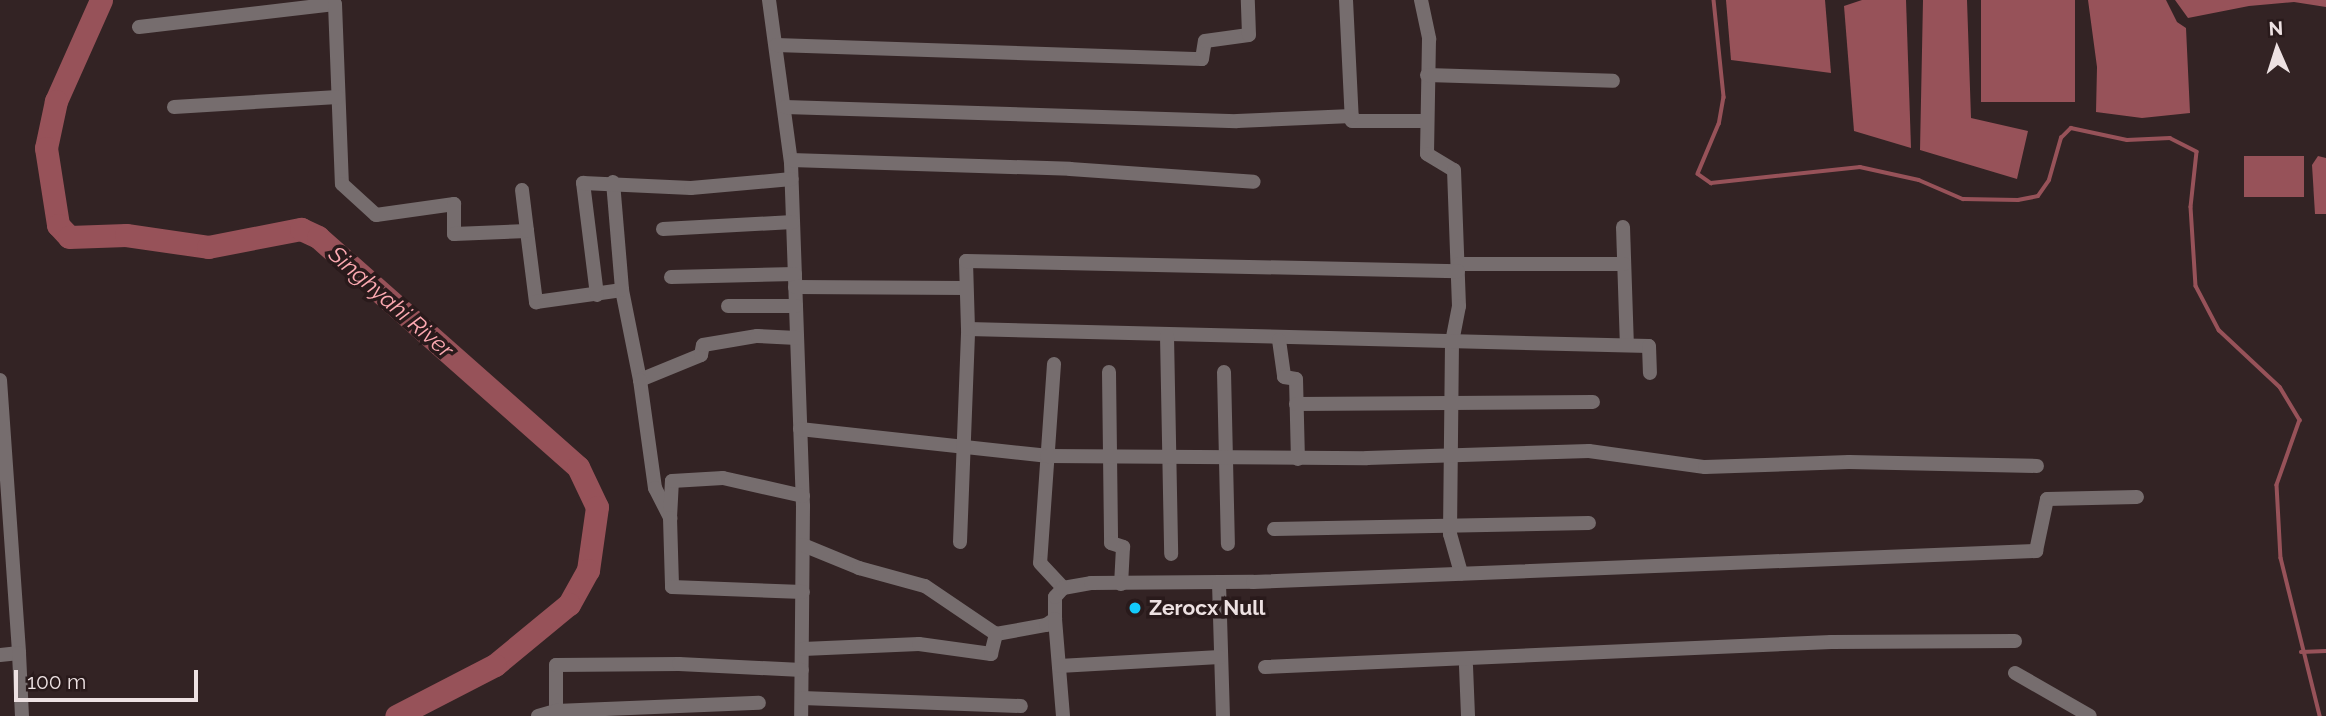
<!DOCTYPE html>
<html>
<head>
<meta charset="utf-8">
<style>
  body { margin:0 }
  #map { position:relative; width:2326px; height:716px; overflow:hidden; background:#332324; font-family:Raleway,sans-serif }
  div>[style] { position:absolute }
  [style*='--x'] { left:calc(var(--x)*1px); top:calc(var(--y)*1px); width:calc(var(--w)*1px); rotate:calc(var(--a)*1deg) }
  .water>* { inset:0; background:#975259; transform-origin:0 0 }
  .stream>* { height:3.5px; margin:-1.75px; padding:0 1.75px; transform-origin:1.75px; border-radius:1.75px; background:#975259 }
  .river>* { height:23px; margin:-11.5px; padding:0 11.5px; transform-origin:11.5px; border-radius:11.5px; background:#975259 }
  .minor>* { height:14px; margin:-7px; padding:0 7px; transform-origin:7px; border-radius:7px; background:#766d6e }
  .dots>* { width:19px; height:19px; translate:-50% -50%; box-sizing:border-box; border:4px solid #291a1b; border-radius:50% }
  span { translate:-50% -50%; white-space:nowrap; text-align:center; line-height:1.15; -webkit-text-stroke:7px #291a1b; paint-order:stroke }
  .poi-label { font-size:21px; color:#ede1e2; font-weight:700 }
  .left { translate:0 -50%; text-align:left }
  .water-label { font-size:23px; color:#fca9b1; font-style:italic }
  .north { position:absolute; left:2242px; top:14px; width:70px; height:70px; -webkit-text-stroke:5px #291a1b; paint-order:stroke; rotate:357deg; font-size:19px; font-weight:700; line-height:28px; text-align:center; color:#ede1e2 }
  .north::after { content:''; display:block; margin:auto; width:24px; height:32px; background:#ede1e2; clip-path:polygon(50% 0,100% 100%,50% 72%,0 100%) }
  .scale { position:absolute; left:14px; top:670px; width:184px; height:32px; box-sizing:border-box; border:4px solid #ede1e2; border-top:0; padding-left:9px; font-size:21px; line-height:24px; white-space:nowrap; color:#ede1e2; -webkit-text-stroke:5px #291a1b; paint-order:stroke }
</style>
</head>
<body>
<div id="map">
  <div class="water">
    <div style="clip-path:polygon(1726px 0,1825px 0,1831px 73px,1731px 60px)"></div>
    <div style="clip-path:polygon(1862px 0,1906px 0,1911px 148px,1854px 131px,1844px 6px)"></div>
    <div style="clip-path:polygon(1923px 0,1967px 0,1971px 118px,2028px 131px,2017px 179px,1920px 150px)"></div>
    <div style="left:1981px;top:0;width:94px;height:102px"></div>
    <div style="clip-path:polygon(2088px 0,2166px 0,2177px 22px,2186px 28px,2190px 113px,2142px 118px,2096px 112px,2097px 67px)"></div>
    <div style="clip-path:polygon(2175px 0,2326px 0,2326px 7px,2294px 2px,2249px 6px,2188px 18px)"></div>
    <div style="left:2244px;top:156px;width:60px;height:41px"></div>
    <div style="clip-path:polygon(2318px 156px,2326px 158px,2326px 214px,2315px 214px,2312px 165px)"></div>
  </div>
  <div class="stream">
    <div style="--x:1714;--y:0;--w:98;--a:84.1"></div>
    <div style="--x:1724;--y:97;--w:27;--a:100"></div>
    <div style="--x:1719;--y:124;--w:54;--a:112.8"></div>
    <div style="--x:1698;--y:174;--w:16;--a:35"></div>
    <div style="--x:1711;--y:183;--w:150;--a:-6.1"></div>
    <div style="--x:1860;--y:167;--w:60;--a:12.4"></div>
    <div style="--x:1919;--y:180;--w:48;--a:23.4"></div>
    <div style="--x:1963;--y:199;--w:55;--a:1"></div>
    <div style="--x:2018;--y:200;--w:20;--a:-11"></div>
    <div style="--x:2038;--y:196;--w:19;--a:-55"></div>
    <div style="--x:2049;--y:180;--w:44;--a:-74.1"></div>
    <div style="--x:2061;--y:138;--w:14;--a:-45"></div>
    <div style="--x:2071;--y:128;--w:57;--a:12.1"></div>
    <div style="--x:2127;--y:140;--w:43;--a:-2.7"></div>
    <div style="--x:2170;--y:138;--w:30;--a:27"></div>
    <div style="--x:2197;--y:152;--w:55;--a:96.2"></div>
    <div style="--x:2191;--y:207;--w:79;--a:86.4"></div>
    <div style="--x:2196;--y:286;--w:50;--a:62.4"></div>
    <div style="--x:2219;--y:330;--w:83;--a:43.1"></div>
    <div style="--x:2280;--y:387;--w:39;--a:59"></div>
    <div style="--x:2300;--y:420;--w:69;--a:109.5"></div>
    <div style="--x:2277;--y:485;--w:73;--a:86.9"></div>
    <div style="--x:2281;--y:558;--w:163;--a:76.1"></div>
    <div style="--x:2301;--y:652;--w:25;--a:-2"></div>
  </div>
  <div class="river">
    <div style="--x:101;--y:0;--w:111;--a:114"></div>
    <div style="--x:56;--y:101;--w:48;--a:102"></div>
    <div style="--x:46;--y:148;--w:78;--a:81.1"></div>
    <div style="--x:58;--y:225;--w:16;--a:47"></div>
    <div style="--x:69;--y:237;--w:57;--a:-2"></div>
    <div style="--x:126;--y:235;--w:83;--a:8.3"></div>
    <div style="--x:208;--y:247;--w:95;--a:-11"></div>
    <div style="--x:301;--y:229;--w:19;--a:25"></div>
    <div style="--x:318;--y:237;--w:347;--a:41.5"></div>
    <div style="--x:578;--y:467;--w:44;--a:64.6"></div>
    <div style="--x:597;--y:507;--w:64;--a:98.1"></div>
    <div style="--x:588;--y:570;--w:39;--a:119"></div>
    <div style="--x:569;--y:604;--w:96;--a:140.5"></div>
    <div style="--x:495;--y:665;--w:111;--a:152.7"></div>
  </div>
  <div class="minor">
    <div style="--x:769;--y:0;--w:164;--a:82.3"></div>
    <div style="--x:791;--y:163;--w:343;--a:88"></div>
    <div style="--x:803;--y:506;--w:210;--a:90.5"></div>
    <div style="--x:1346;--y:0;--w:121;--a:87.2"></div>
    <div style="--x:1352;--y:121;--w:75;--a:0"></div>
    <div style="--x:1421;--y:0;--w:40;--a:78"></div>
    <div style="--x:1429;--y:39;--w:115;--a:91"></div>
    <div style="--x:1427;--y:154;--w:31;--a:31"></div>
    <div style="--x:1454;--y:170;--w:136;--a:87.9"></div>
    <div style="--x:1459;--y:306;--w:37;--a:101"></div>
    <div style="--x:1452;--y:342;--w:192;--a:90.6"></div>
    <div style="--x:1450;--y:534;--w:41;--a:74.2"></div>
    <div style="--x:139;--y:27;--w:197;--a:-6.7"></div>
    <div style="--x:335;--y:4;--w:180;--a:87.8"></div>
    <div style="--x:342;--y:184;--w:46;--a:42.4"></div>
    <div style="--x:376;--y:215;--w:79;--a:-8"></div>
    <div style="--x:454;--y:204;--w:30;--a:90"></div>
    <div style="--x:454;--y:234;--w:73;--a:-2.4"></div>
    <div style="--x:527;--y:231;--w:72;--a:82.8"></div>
    <div style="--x:536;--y:302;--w:87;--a:-7.9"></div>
    <div style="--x:622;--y:290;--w:92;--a:78.7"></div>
    <div style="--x:640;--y:380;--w:66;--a:-22.3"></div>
    <div style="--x:701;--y:355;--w:10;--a:-79"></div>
    <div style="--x:703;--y:345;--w:55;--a:-9.5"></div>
    <div style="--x:757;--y:336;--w:40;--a:2.9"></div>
    <div style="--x:776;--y:45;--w:426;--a:1.9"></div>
    <div style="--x:1202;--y:59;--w:18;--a:-81"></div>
    <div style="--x:1205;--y:41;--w:44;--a:-7.8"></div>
    <div style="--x:1249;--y:35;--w:35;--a:-92"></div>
    <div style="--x:1427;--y:75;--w:186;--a:1.8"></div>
    <div style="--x:174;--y:107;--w:164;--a:-3.5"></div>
    <div style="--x:785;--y:107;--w:452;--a:1.8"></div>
    <div style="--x:1237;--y:121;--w:115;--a:-2.5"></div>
    <div style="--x:791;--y:160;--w:279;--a:1.8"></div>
    <div style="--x:1070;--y:169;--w:184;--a:4"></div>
    <div style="--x:613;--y:182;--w:108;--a:85.2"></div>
    <div style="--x:522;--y:190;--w:41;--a:83"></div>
    <div style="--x:1623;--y:227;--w:118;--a:88.1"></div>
    <div style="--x:663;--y:229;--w:130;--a:-3.1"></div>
    <div style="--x:1458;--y:264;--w:166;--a:0"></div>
    <div style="--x:671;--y:277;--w:124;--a:-1.4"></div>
    <div style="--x:795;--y:287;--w:171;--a:0.3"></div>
    <div style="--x:597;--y:295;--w:113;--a:-97.1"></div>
    <div style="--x:583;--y:183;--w:108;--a:2.7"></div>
    <div style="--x:691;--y:188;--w:101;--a:-5.1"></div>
    <div style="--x:728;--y:306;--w:68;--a:0"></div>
    <div style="--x:968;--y:329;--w:681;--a:1.43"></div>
    <div style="--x:1649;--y:346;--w:27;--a:88"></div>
    <div style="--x:1167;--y:336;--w:218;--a:88.9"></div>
    <div style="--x:1279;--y:340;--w:37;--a:82"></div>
    <div style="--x:1284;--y:377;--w:12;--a:9"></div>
    <div style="--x:1296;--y:379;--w:80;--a:88.6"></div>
    <div style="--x:1054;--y:364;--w:199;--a:94"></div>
    <div style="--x:1040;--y:563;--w:34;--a:47"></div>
    <div style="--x:1109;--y:372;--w:171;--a:89.3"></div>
    <div style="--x:1111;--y:543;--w:13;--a:18"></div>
    <div style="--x:1123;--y:547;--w:37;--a:93"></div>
    <div style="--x:1224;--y:372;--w:172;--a:88.7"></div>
    <div style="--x:0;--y:380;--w:274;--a:86"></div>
    <div style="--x:19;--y:653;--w:19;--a:174"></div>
    <div style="--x:640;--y:380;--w:109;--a:82.1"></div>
    <div style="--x:655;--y:488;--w:34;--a:63"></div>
    <div style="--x:670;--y:518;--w:37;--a:-87"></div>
    <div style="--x:672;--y:481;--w:51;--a:-3.4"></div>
    <div style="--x:723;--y:478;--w:82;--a:12.7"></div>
    <div style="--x:1296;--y:404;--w:297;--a:-0.4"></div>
    <div style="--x:800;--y:429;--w:248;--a:6.2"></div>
    <div style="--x:1047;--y:456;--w:320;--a:0.4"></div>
    <div style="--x:1367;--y:458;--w:222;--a:-1.8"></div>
    <div style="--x:1589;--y:451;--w:117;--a:7.9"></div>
    <div style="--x:1705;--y:467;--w:144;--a:-2"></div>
    <div style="--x:1849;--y:462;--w:188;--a:1.2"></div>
    <div style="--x:670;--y:518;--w:69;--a:88.3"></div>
    <div style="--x:672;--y:587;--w:131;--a:2.2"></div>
    <div style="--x:1274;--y:529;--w:315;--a:-1.1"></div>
    <div style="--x:960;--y:542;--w:213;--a:-87.8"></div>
    <div style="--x:968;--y:329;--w:68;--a:-91.7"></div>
    <div style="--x:966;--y:261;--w:492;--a:1.2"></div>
    <div style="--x:803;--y:545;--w:61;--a:22.3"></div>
    <div style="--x:859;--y:568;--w:68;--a:15.3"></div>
    <div style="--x:925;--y:586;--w:86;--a:34.1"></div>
    <div style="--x:996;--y:634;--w:51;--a:-10.2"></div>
    <div style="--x:1046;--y:625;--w:11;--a:-34"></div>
    <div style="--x:1055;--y:619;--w:22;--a:-90"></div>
    <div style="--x:1055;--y:597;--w:12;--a:-48"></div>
    <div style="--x:1063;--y:588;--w:28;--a:-10"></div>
    <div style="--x:1091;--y:583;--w:162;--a:-0.4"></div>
    <div style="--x:1253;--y:582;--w:784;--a:-2.27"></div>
    <div style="--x:2036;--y:551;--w:53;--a:-78.1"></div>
    <div style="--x:2047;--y:499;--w:90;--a:-1.3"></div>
    <div style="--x:1219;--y:583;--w:133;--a:88.3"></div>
    <div style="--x:1055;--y:619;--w:97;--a:85.3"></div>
    <div style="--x:803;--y:649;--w:116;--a:-2.5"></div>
    <div style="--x:919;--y:644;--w:73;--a:7.9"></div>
    <div style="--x:991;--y:654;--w:21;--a:-76"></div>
    <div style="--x:19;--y:653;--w:63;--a:87.3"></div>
    <div style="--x:1059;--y:666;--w:161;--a:-3.2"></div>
    <div style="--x:1466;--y:666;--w:50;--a:87.7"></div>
    <div style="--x:1265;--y:667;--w:567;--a:-2.53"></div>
    <div style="--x:1831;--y:642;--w:184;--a:-0.3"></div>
    <div style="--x:2015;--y:673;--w:86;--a:29.8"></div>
    <div style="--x:802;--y:698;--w:219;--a:2.1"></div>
    <div style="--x:556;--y:711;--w:46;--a:-90"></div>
    <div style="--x:556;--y:665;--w:123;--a:-0.5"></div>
    <div style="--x:679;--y:664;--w:123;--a:2.8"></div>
    <div style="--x:538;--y:716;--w:19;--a:-16"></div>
    <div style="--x:556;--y:711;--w:203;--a:-2.3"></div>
  </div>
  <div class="dots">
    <div style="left:1135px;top:608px;background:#13cafb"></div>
  </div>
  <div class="poi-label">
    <span class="left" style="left:1149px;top:608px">Zerocx Null</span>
  </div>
  <div class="water-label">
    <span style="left:391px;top:302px;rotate:41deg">Singhyahi River</span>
  </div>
  <div class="north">N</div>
  <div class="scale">100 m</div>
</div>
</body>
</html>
